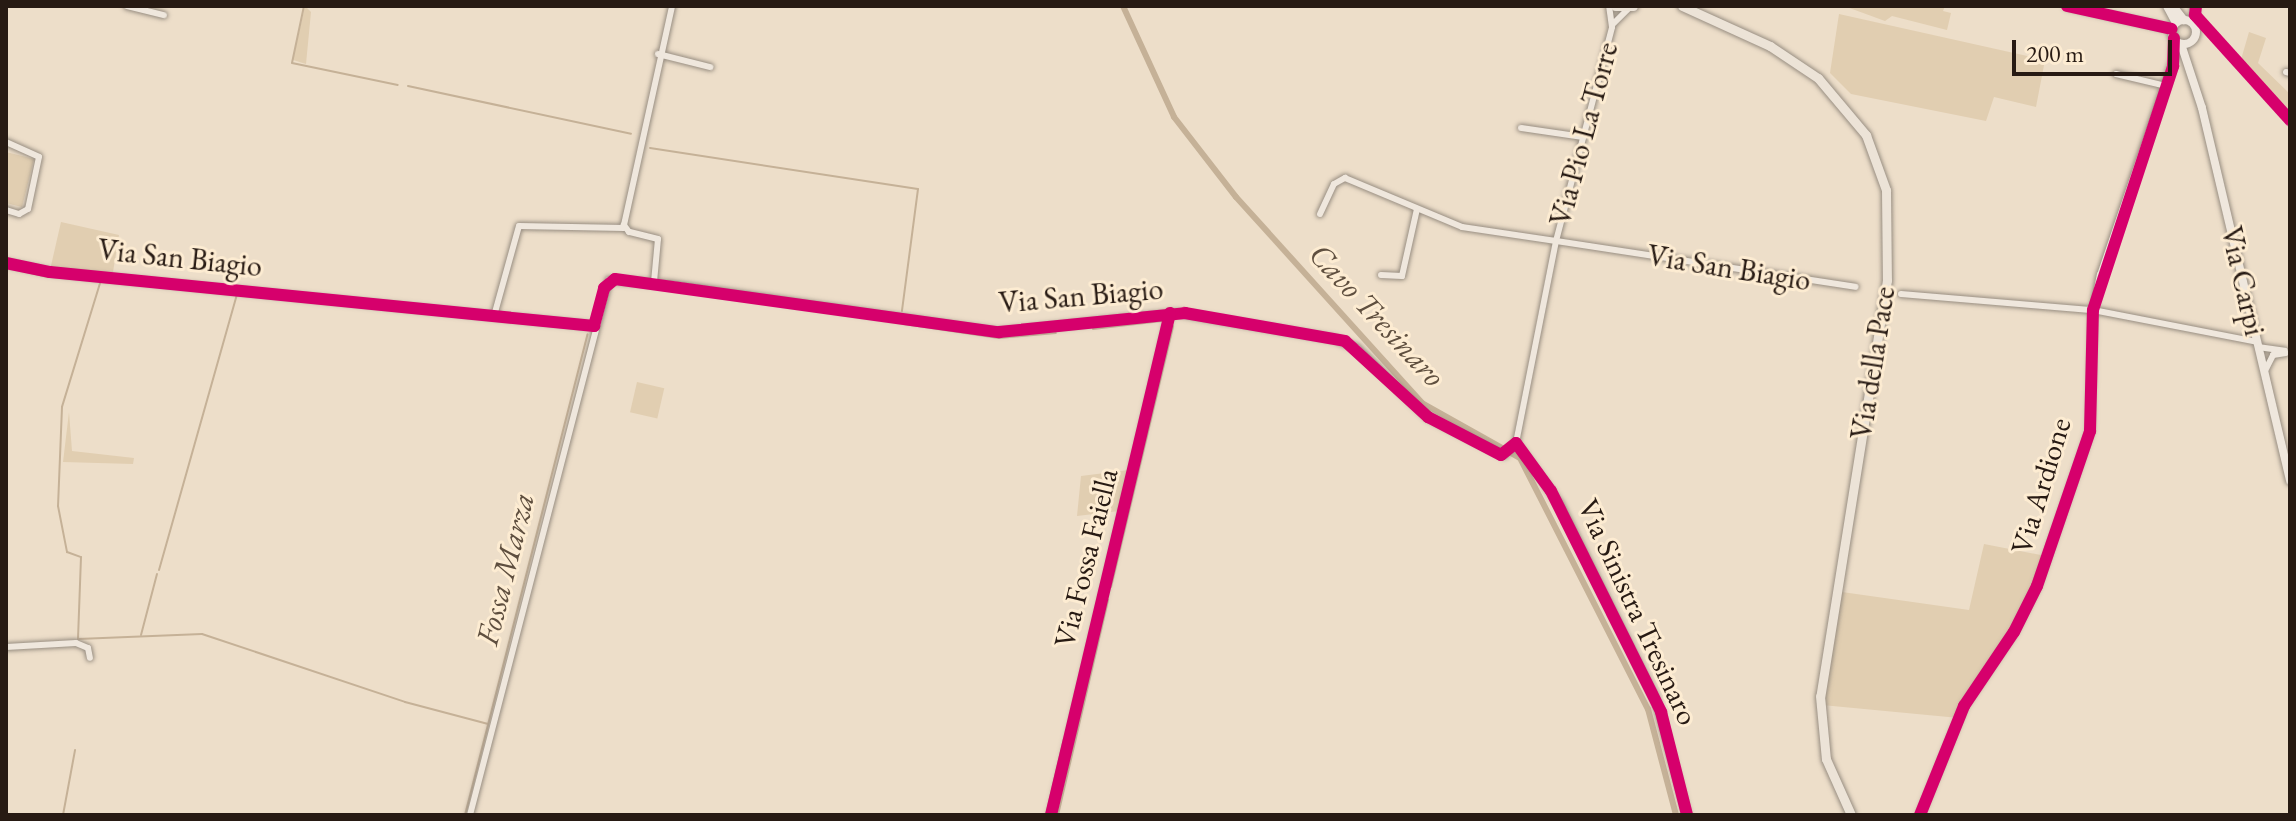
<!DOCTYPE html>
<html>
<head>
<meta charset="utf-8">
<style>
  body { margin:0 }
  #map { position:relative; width:2296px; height:821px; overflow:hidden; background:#eddec9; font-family:"EB Garamond",serif }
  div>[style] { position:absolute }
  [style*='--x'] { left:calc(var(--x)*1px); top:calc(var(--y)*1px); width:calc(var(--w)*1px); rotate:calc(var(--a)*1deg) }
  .green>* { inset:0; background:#e1ceb1; transform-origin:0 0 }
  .stream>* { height:2px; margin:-1px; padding:0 1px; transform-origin:1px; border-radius:1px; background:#c5b197 }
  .canal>* { height:6px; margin:-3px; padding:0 3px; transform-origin:3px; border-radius:3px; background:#c5b197 }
  .roads { filter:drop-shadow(0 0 2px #988e82) drop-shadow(0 0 2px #988e82) }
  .minor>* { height:6px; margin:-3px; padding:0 3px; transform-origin:3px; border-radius:3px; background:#efe7dd }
  .tertiary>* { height:7px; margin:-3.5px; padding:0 3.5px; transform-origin:3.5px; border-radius:3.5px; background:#efe7dd }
  .secondary>* { height:8px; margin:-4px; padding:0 4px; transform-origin:4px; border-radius:4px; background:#efe7dd }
  .secondary>.ring { margin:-4px; padding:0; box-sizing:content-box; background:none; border:8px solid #efe7dd; border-radius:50% }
  .primary>* { height:9px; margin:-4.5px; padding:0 4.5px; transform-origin:4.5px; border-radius:4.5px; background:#ece3d7 }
  .cycleway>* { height:12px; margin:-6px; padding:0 6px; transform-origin:6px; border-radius:6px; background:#d6006c }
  span { translate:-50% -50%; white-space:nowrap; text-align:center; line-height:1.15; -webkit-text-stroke:6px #fdecd2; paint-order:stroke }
  .street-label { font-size:30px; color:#271a13 }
  .water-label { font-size:32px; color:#5f4f3f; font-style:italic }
  .frame { position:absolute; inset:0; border:8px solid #271a13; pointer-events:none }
  .scale { position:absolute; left:2012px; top:40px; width:160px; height:36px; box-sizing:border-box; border:4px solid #271a13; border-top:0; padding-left:10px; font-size:24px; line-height:28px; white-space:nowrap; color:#271a13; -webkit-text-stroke:6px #fdecd2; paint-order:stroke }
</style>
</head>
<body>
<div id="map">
  <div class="green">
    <div style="clip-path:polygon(305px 6px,311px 12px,306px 64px,293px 60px)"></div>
    <div style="clip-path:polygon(1844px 6px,1945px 6px,1943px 11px,1951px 13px,1947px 30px,1892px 16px,1885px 21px)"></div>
    <div style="clip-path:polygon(1839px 14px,2045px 60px,2036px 107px,1994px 97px,1986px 121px,1851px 94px,1830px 73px)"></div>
    <div style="clip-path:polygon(2249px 32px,2266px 38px,2258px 63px,2290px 94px,2290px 116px,2240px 63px)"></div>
    <div style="clip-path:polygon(6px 152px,34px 159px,22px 207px,6px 203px)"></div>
    <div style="clip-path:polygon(61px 222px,119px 235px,113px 272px,50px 270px)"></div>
    <div style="left:637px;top:382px;width:28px;height:31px;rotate:13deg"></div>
    <div style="clip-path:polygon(69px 412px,72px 451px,134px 458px,133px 464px,63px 462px)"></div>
    <div style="clip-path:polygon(1129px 470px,1119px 511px,1077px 516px,1081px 476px)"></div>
    <div style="clip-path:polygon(1984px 544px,2046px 556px,2032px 598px,1959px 718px,1822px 705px,1835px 591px,1969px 610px)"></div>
  </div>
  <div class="stream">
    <div style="--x:304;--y:6;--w:58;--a:101.9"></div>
    <div style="--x:292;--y:63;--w:108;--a:11.7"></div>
    <div style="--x:408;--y:86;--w:228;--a:12.1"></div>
    <div style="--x:650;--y:148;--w:271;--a:8.7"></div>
    <div style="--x:918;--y:189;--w:123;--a:97.5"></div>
    <div style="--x:6;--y:267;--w:43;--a:13.4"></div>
    <div style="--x:48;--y:277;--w:35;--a:2"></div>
    <div style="--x:101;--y:280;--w:133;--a:107.1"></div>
    <div style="--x:62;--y:407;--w:99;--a:92.3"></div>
    <div style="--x:58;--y:506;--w:47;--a:78.9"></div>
    <div style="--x:67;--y:552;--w:15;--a:20"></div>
    <div style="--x:81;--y:557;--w:82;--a:92.1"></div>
    <div style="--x:78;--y:639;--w:124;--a:-2.3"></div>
    <div style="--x:202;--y:634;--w:214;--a:18.5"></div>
    <div style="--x:405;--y:702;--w:86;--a:14.8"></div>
    <div style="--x:904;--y:324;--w:96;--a:8.4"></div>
    <div style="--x:999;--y:338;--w:57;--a:-5"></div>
    <div style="--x:1093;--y:329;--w:69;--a:-6.6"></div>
    <div style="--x:159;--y:570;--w:287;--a:-74.2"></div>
    <div style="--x:1111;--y:587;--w:268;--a:-76.6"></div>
    <div style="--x:141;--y:635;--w:63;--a:-75.3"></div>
    <div style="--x:1066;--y:733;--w:421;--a:-76.5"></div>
    <div style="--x:63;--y:815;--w:66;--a:-79.5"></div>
    <div style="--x:465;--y:815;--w:496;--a:-75.7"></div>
    <div style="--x:1046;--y:815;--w:78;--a:-76.7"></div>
    <div style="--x:1058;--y:815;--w:221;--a:-76.9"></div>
  </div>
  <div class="canal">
    <div style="--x:1123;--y:6;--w:122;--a:65.3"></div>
    <div style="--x:1174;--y:117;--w:101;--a:52.2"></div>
    <div style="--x:1236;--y:197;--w:278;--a:47.9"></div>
    <div style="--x:1422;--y:403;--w:112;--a:29.3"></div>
    <div style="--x:1520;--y:458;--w:282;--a:63"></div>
    <div style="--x:1648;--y:709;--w:110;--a:75.2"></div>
  </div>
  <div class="roads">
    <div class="minor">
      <div style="--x:127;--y:6;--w:38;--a:14"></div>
      <div style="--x:2067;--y:6;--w:107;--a:12.4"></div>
      <div style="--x:1613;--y:24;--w:24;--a:-45"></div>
      <div style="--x:658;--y:54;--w:54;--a:14"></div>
      <div style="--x:2173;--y:55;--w:17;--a:-87"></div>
      <div style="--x:2286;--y:72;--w:4;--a:14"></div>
      <div style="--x:2116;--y:74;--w:51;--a:13.5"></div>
      <div style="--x:1521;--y:128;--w:63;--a:8.3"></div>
      <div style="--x:6;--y:142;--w:36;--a:24"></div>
      <div style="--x:39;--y:157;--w:53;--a:101.9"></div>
      <div style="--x:28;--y:209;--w:10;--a:151"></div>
      <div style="--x:19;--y:214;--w:14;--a:-163"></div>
      <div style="--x:1320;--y:214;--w:33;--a:-65"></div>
      <div style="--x:1334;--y:184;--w:13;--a:-29"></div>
      <div style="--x:1345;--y:178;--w:127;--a:22.7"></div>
      <div style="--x:1462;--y:227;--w:95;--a:8.5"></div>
      <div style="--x:1556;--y:241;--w:221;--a:-75.3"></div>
      <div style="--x:1612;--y:27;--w:21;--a:-98"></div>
      <div style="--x:6;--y:263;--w:45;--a:11.6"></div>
      <div style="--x:50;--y:272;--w:547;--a:5.67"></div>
      <div style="--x:1381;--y:275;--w:21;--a:3"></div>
      <div style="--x:1402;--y:276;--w:69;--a:-77.4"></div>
      <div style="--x:654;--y:282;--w:43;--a:-84.7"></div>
      <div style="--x:658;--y:239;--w:30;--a:-166"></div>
      <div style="--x:629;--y:232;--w:9;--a:-126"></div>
      <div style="--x:624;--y:225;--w:224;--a:-77.6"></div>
      <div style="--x:1901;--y:294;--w:193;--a:4.8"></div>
      <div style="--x:2093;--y:310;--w:167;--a:11"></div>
      <div style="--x:494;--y:316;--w:93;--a:-74.5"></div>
      <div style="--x:519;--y:226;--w:105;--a:1.1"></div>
      <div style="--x:2258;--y:347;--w:27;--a:8"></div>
      <div style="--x:2265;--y:371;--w:18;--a:-63"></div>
      <div style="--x:2273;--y:355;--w:13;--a:-9"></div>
      <div style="--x:1516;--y:443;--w:75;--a:54.2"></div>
      <div style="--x:1560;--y:504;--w:215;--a:63.8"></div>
      <div style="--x:1655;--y:697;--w:122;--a:74.8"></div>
      <div style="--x:6;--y:647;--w:70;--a:-3.3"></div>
      <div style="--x:76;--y:643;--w:13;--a:23"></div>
      <div style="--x:88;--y:648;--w:10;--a:79"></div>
      <div style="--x:470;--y:815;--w:553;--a:-75.44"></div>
      <div style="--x:609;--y:280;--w:61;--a:3.8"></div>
      <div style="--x:670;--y:284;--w:332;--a:8.3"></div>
      <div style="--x:999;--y:332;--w:180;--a:-6.1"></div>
      <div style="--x:1178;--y:313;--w:159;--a:9.4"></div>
      <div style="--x:1335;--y:339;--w:24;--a:22"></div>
      <div style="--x:1357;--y:348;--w:99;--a:44.2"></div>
      <div style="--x:1428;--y:417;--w:85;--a:26.6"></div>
      <div style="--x:1504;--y:455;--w:17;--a:-45"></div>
      <div style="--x:1516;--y:443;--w:206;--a:-78.8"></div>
      <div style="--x:1556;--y:241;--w:303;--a:8.7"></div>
      <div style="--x:1051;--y:815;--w:516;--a:-76.66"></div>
      <div style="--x:1920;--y:815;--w:118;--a:-68"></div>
      <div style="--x:1964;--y:706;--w:89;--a:-56"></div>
      <div style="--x:2014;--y:632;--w:51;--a:-63.4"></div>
      <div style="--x:2037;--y:586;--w:164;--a:-71.1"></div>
      <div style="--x:2090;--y:431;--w:121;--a:-88.6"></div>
      <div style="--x:2093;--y:310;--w:36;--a:-79"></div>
      <div style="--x:2100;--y:275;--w:245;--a:-71.2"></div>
    </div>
    <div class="tertiary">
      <div style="--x:2194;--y:24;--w:18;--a:-90"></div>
    </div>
    <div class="secondary">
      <div style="--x:2167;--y:6;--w:19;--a:62"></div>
      <div style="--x:2173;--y:6;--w:18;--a:52"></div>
      <div class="ring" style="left:2172px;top:20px;width:16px;height:16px"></div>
      <div style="--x:2181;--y:44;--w:67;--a:71.8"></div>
      <div style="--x:2202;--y:108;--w:383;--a:76.7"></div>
    </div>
    <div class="primary">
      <div style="--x:1615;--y:6;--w:18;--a:0"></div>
      <div style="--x:1682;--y:6;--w:97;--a:24.4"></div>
      <div style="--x:1770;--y:46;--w:58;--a:33.7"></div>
      <div style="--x:1818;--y:78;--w:75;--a:49.9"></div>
      <div style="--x:1866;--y:135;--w:59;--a:70"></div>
      <div style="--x:1886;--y:190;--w:90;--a:89.4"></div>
      <div style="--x:1887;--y:280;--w:421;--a:99.1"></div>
      <div style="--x:1820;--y:696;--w:63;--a:84.6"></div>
      <div style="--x:1826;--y:759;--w:61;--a:65.9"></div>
    </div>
  </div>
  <div class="cycleway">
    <div style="--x:2067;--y:6;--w:107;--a:12.4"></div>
    <div style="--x:2196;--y:6;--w:9;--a:96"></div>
    <div style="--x:2195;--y:15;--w:142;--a:47.9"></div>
    <div style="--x:6;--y:263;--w:45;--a:11.6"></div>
    <div style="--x:50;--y:272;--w:547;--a:5.67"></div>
    <div style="--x:594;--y:326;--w:39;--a:-75"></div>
    <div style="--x:604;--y:288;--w:14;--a:-39"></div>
    <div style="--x:615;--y:279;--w:388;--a:7.9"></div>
    <div style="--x:999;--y:332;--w:187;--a:-5.8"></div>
    <div style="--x:1185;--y:313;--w:162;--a:9.9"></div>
    <div style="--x:1345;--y:341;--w:113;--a:42.5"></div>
    <div style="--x:1428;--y:417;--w:82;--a:27.5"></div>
    <div style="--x:1501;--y:455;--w:19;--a:-39"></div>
    <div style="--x:1516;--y:443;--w:59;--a:53.9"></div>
    <div style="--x:1551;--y:491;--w:247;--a:63.5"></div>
    <div style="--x:1661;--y:712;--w:106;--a:75.8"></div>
    <div style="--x:1051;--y:815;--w:516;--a:-76.66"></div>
    <div style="--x:1920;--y:815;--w:118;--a:-68"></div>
    <div style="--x:1964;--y:706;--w:89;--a:-56"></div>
    <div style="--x:2014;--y:632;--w:51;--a:-63.4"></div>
    <div style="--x:2037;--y:586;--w:164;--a:-71.1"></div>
    <div style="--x:2090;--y:431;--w:121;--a:-88.6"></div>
    <div style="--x:2093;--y:310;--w:257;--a:-71.8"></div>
    <div style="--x:2173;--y:66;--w:28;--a:-88"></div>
  </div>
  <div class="street-label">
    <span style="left:1584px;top:134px;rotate:-75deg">Via Pio La Torre</span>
    <span style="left:180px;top:258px;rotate:6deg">Via San Biagio</span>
    <span style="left:1729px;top:268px;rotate:9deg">Via San Biagio</span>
    <span style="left:2243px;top:281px;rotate:77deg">Via Carpi</span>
    <span style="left:1081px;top:296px;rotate:-5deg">Via San Biagio</span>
    <span style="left:1873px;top:363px;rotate:-81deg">Via della Pace</span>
    <span style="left:2041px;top:486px;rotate:-73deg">Via Ardione</span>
    <span style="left:1086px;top:558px;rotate:-76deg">Via Fossa Faiella</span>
    <span style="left:1638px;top:612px;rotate:65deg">Via Sinistra Tresinaro</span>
  </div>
  <div class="water-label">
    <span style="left:1377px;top:315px;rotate:47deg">Cavo Tresinaro</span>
    <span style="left:505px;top:569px;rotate:-76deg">Fossa Marza</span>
  </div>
  <div class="frame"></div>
  <div class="scale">200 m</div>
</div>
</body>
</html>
